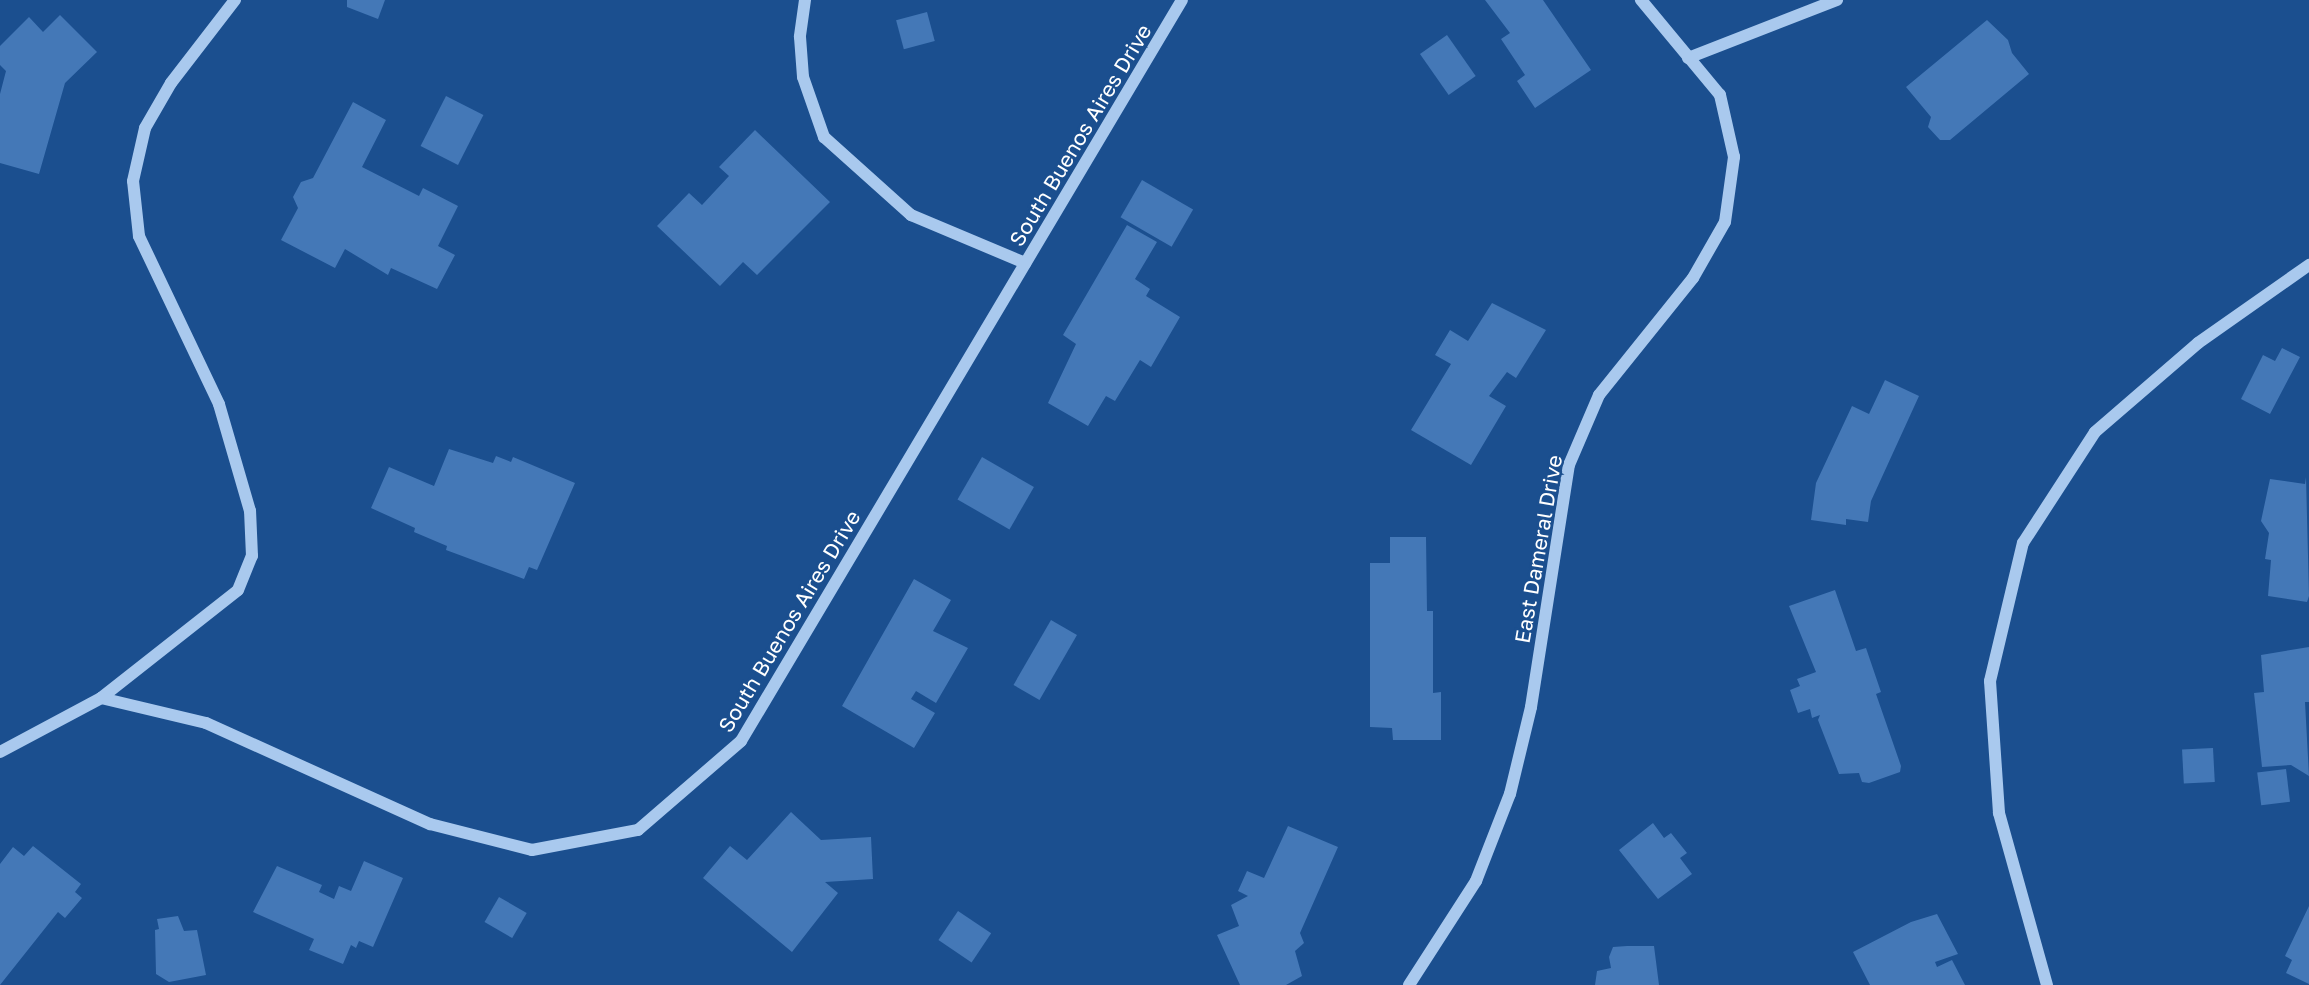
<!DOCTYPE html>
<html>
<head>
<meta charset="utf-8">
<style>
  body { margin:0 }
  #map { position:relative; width:2309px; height:985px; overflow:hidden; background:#1b4f8f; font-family:"Golos Text",sans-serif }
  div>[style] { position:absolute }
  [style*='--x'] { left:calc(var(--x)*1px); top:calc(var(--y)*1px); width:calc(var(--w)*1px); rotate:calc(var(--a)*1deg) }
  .building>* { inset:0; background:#4478b7; transform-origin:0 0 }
  .minor>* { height:12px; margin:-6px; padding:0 6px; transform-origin:6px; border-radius:6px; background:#a9c9ee }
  span { translate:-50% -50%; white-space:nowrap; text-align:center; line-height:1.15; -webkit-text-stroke:5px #1b4f8f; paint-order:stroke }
  .street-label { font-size:21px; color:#fff }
</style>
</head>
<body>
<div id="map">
  <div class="building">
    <div style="clip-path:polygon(347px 0,385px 0,378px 19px,347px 7px)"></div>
    <div style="clip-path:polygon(1485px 0,1543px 0,1591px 70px,1535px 108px,1517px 81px,1525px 75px,1501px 39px,1510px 33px)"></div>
    <div style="left:927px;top:12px;width:30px;height:32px;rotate:75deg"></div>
    <div style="clip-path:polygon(60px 15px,97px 52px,65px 83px,39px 174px,0 163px,0 94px,6px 71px,0 65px,0 46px,29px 17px,43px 32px)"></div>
    <div style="clip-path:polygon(1987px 20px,2008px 40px,2012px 53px,2029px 74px,1950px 140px,1940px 140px,1928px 127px,1931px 117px,1906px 87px)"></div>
    <div style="left:1447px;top:35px;width:50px;height:33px;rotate:55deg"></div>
    <div style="left:446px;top:96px;width:42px;height:56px;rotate:27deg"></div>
    <div style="clip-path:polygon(353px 102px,386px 120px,362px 167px,419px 196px,423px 188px,458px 206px,438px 246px,455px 255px,437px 289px,391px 268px,388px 275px,345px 249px,335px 268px,281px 240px,298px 208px,293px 197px,301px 182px,313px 178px)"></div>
    <div style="clip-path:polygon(755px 130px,830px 202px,757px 275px,743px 262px,720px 286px,657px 226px,689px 193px,702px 205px,729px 176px,719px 167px)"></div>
    <div style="left:1142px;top:180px;width:59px;height:43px;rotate:30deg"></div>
    <div style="clip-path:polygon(1127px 225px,1157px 242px,1135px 279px,1150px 289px,1146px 296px,1180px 317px,1151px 367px,1140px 360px,1115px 401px,1106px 396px,1088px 426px,1048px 403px,1076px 344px,1063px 335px)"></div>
    <div style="clip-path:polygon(1492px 303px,1546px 330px,1516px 378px,1507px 372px,1489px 396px,1506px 406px,1471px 465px,1411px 430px,1451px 364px,1435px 355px,1450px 330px,1468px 341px)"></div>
    <div style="clip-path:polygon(2282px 348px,2300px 357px,2270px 414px,2241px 399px,2263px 355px,2275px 361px)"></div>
    <div style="clip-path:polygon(1885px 380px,1919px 396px,1871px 501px,1868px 522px,1846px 519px,1846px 525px,1811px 520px,1816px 483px,1852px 406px,1869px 414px)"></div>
    <div style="clip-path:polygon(449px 449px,493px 463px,496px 456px,511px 462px,513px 457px,575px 483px,537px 570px,529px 567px,524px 579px,446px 550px,447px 546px,414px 532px,415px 528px,371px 508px,389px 467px,434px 486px)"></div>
    <div style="left:982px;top:457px;width:60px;height:49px;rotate:30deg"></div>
    <div style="clip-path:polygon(2306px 477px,2309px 596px,2307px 602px,2268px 596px,2271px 560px,2265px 559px,2269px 533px,2261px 521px,2270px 479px,2305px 484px)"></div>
    <div style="clip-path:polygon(1390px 537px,1426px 537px,1427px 611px,1433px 611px,1433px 693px,1441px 692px,1441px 740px,1393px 740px,1392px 728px,1370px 727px,1370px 563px,1390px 563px)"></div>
    <div style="clip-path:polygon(914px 579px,951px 600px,933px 631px,968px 648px,936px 703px,916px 691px,911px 699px,935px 713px,914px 748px,842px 706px)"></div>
    <div style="clip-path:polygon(1835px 590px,1856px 651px,1866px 648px,1881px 692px,1876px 694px,1901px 766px,1900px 772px,1869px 783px,1862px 782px,1859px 773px,1839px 774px,1818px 720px,1820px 715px,1812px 718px,1810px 709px,1798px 713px,1790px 690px,1800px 686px,1797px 679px,1816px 672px,1789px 606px)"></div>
    <div style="left:1051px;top:620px;width:30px;height:75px;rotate:30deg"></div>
    <div style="clip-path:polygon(2309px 647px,2309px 702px,2305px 702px,2309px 776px,2291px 765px,2262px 767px,2254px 693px,2264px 692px,2261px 655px)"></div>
    <div style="left:2213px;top:748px;width:34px;height:31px;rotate:87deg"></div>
    <div style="left:2286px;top:769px;width:33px;height:29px;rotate:83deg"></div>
    <div style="clip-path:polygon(791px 812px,821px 840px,871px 837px,873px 879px,825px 882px,838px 893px,792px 952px,703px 878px,730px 846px,747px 860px)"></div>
    <div style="clip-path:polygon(1653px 823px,1664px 838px,1671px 833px,1687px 853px,1680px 858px,1692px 874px,1658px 899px,1619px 850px)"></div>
    <div style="clip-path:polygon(1288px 826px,1338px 847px,1300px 933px,1304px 943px,1295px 951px,1302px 976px,1286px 985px,1240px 985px,1217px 935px,1239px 926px,1231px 905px,1248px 896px,1238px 891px,1247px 871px,1264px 878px)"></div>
    <div style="clip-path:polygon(33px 846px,81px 884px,75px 892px,82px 898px,65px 918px,58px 912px,0 985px,0 864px,13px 847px,24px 856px)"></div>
    <div style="clip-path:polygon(364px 861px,403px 878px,373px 947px,359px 941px,356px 948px,351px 945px,343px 964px,309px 950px,314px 939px,253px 912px,277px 866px,322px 885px,319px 892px,334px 899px,339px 886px,351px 891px)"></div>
    <div style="left:499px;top:897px;width:32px;height:29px;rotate:30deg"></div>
    <div style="clip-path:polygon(2309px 906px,2309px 984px,2286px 973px,2292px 960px,2285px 956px)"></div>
    <div style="left:958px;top:911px;width:40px;height:35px;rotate:34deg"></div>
    <div style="clip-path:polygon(1937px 914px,1958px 954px,1935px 962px,1937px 967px,1952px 960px,1965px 985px,1870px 985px,1853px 952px,1911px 922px)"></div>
    <div style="clip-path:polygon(178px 916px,184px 931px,197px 930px,206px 975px,169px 982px,156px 974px,155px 930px,159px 929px,157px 919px)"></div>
    <div style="clip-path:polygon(1627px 946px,1654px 946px,1659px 985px,1595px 985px,1597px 971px,1611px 968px,1609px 957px,1613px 947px)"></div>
  </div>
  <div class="minor">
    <div style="--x:805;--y:0;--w:37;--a:98"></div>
    <div style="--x:800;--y:37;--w:40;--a:85.7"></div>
    <div style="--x:803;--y:77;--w:64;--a:70.7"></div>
    <div style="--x:824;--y:137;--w:117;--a:41.9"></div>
    <div style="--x:911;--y:215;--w:124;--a:22.8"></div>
    <div style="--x:1688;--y:58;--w:160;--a:-21.3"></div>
    <div style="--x:101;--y:698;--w:174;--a:-38.2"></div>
    <div style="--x:238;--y:590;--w:37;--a:-68"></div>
    <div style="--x:252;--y:556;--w:45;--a:-92.5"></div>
    <div style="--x:250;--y:511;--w:111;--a:-106.2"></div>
    <div style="--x:219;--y:404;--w:186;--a:-115.5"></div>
    <div style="--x:139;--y:236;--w:55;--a:-96.2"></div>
    <div style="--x:133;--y:181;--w:54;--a:-77.2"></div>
    <div style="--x:145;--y:128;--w:52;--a:-60"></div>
    <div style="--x:171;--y:83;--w:105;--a:-52.4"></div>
    <div style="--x:0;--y:752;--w:115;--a:-28.1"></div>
    <div style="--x:101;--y:698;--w:108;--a:13.4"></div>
    <div style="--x:206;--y:723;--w:246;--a:24.3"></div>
    <div style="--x:430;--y:824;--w:105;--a:14.3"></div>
    <div style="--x:532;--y:850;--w:108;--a:-10.7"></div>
    <div style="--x:638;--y:830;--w:136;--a:-40.8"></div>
    <div style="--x:741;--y:741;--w:862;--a:-59.24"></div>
    <div style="--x:1409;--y:985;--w:124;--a:-57.2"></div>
    <div style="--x:1476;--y:881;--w:93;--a:-68.7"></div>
    <div style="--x:1510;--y:794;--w:89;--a:-76.4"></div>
    <div style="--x:1531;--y:707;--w:245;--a:-81.1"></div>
    <div style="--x:1569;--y:465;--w:76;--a:-66.8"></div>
    <div style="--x:1599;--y:395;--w:150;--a:-51.2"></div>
    <div style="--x:1693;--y:278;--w:64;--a:-60.3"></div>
    <div style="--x:1725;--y:222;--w:66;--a:-82.1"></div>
    <div style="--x:1734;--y:157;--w:64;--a:-102.7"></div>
    <div style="--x:1720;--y:95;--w:124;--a:-129.7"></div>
    <div style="--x:2047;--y:985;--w:179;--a:-105.6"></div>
    <div style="--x:1999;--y:813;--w:132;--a:-93.9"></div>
    <div style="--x:1990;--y:681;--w:142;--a:-76.6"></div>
    <div style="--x:2023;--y:543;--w:132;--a:-57"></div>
    <div style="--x:2095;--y:432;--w:136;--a:-40.8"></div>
    <div style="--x:2198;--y:343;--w:136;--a:-35.1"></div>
  </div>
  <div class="street-label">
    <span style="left:1080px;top:135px;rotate:-59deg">South Buenos Aires Drive</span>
    <span style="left:1538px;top:549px;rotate:-80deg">East Dameral Drive</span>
    <span style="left:789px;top:621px;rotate:-59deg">South Buenos Aires Drive</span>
  </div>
</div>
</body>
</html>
